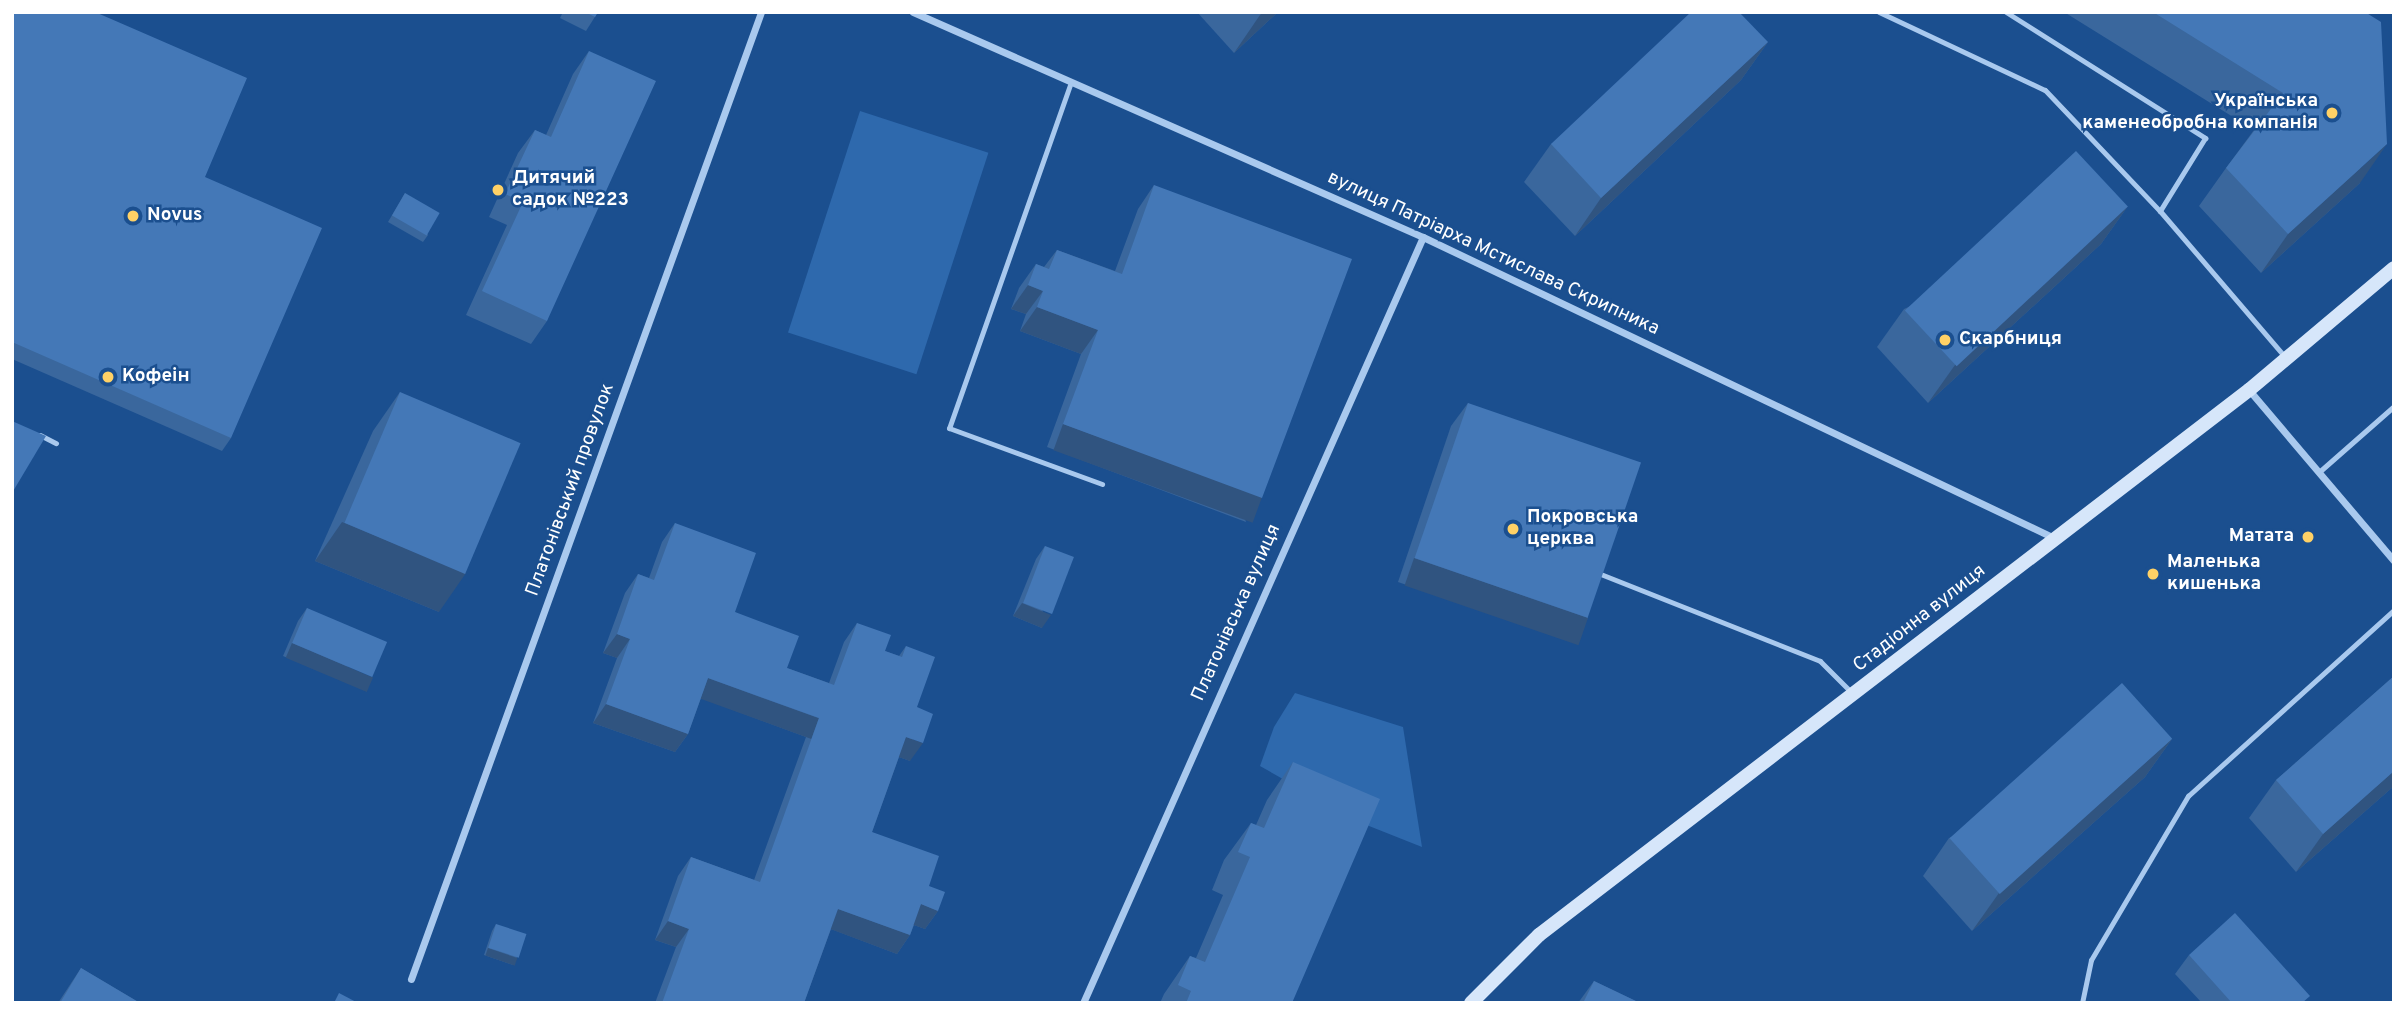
<!DOCTYPE html>
<html>
<head>
<meta charset="utf-8">
<style>
  body { margin:0 }
  #map { position:relative; width:2406px; height:1015px; overflow:hidden; background:#1b4f8f; font-family:Overpass,sans-serif }
  div>[style] { position:absolute }
  [style*='--x'] { left:calc(var(--x)*1px); top:calc(var(--y)*1px); width:calc(var(--w)*1px); rotate:calc(var(--a)*1deg) }
  .green>* { inset:0; background:#2e69ad; transform-origin:0 0 }
  .lane>* { height:5px; margin:-2.5px; padding:0 2.5px; transform-origin:2.5px; border-radius:2.5px; background:#a9c9ee }
  .street>* { height:7px; margin:-3.5px; padding:0 3.5px; transform-origin:3.5px; border-radius:3.5px; background:#a9c9ee }
  .secondary>* { height:14px; margin:-7px; padding:0 7px; transform-origin:7px; border-radius:7px; background:#d6e6fa }
  .wall>* { inset:0; background:#3a679d }
  .shaded-wall>* { inset:0; background:#305480; transform-origin:0 0 }
  .building>* { inset:0; background:#4478b7; transform-origin:0 0 }
  .dots>* { width:19px; height:19px; translate:-50% -50%; box-sizing:border-box; border:4px solid #1b4f8f; border-radius:50% }
  span { translate:-50% -50%; white-space:nowrap; text-align:center; line-height:1.15; -webkit-text-stroke:5px #1b4f8f; paint-order:stroke }
  .poi-label { font-size:19px; color:#fff; font-weight:700 }
  .right { translate:-100% -50%; text-align:right }
  .left { translate:0 -50%; text-align:left }
  .street-label { font-size:19px; color:#fff }
  .frame { position:absolute; inset:0; border:14px solid #fff; pointer-events:none }
</style>
</head>
<body>
<div id="map">
  <div class="green">
    <div style="left:860px;top:111px;width:135px;height:233px;rotate:18deg"></div>
    <div style="clip-path:polygon(1295px 693px,1403px 727px,1422px 847px,1359px 822px,1260px 766px,1274px 727px)"></div>
  </div>
  <div class="lane">
    <div style="--x:1879;--y:12;--w:183;--a:25.2"></div>
    <div style="--x:2045;--y:90;--w:167;--a:46.5"></div>
    <div style="--x:2160;--y:211;--w:192;--a:49.4"></div>
    <div style="--x:2006;--y:12;--w:236;--a:32.3"></div>
    <div style="--x:2205;--y:138;--w:86;--a:121.7"></div>
    <div style="--x:1071;--y:82;--w:367;--a:109.4"></div>
    <div style="--x:949;--y:428;--w:163;--a:20.1"></div>
    <div style="--x:40;--y:435;--w:18;--a:27"></div>
    <div style="--x:2319;--y:472;--w:100;--a:-41.3"></div>
    <div style="--x:1598;--y:573;--w:239;--a:21.6"></div>
    <div style="--x:1820;--y:661;--w:45;--a:45"></div>
    <div style="--x:2082;--y:1003;--w:44;--a:-78.2"></div>
    <div style="--x:2091;--y:960;--w:191;--a:-59.4"></div>
    <div style="--x:2188;--y:796;--w:278;--a:-42.1"></div>
  </div>
  <div class="street">
    <div style="--x:913;--y:12;--w:557;--a:23.81"></div>
    <div style="--x:1423;--y:237;--w:699;--a:25.5"></div>
    <div style="--x:2249;--y:390;--w:224;--a:49.7"></div>
    <div style="--x:411;--y:979;--w:1028;--a:-70.1"></div>
    <div style="--x:1083;--y:1003;--w:838;--a:-66.07"></div>
  </div>
  <div class="secondary">
    <div style="--x:1471;--y:1003;--w:96;--a:-45"></div>
    <div style="--x:1539;--y:935;--w:895;--a:-37.51"></div>
    <div style="--x:2249;--y:390;--w:189;--a:-40.1"></div>
  </div>
  <div class="wall">
    <div style="clip-path:polygon(12px 12px,205px 177px,231px 438px,222px 451px,12px 359px)"></div>
    <div style="clip-path:polygon(563px 12px,598px 12px,586px 31px,560px 18px)"></div>
    <div style="clip-path:polygon(1197px 12px,1278px 12px,1234px 53px)"></div>
    <div style="clip-path:polygon(2064px 12px,2365px 12px,2360px 183px,2261px 273px,2199px 206px,2226px 168px,2254px 130px)"></div>
    <div style="clip-path:polygon(1768px 42px,1741px 80px,1575px 236px,1524px 182px,1551px 144px)"></div>
    <div style="clip-path:polygon(589px 51px,547px 321px,531px 344px,466px 315px,507px 225px,489px 217px,518px 153px,535px 130px,546px 135px,573px 74px)"></div>
    <div style="clip-path:polygon(1154px 185px,1246px 522px,1047px 447px,1081px 354px,1020px 331px,1026px 314px,1011px 309px,1019px 288px,1036px 264px,1044px 267px,1057px 250px,1115px 271px,1138px 209px)"></div>
    <div style="clip-path:polygon(405px 193px,428px 235px,423px 242px,388px 222px)"></div>
    <div style="clip-path:polygon(2128px 206px,2101px 244px,1928px 403px,1877px 347px,1904px 309px)"></div>
    <div style="clip-path:polygon(400px 392px,439px 612px,315px 561px,373px 431px)"></div>
    <div style="clip-path:polygon(1468px 403px,1588px 618px,1571px 642px,1398px 582px,1451px 426px)"></div>
    <div style="clip-path:polygon(675px 523px,735px 612px,787px 668px,829px 683px,844px 642px,857px 623px,885px 651px,899px 656px,906px 646px,917px 707px,910px 761px,899px 757px,872px 832px,929px 886px,938px 911px,925px 929px,914px 925px,910px 935px,897px 954px,831px 929px,804px 1003px,655px 1003px,676px 947px,655px 940px,678px 876px,691px 857px,754px 880px,806px 737px,701px 698px,688px 734px,675px 752px,593px 723px,617px 658px,603px 653px,625px 593px,638px 574px,649px 578px,662px 542px)"></div>
    <div style="clip-path:polygon(1045px 546px,1042px 628px,1013px 616px,1036px 559px)"></div>
    <div style="clip-path:polygon(307px 608px,364px 690px,283px 656px,298px 621px)"></div>
    <div style="clip-path:polygon(2394px 676px,2394px 786px,2296px 872px,2249px 818px,2276px 780px)"></div>
    <div style="clip-path:polygon(2172px 739px,2145px 777px,1972px 931px,1923px 876px,1949px 838px)"></div>
    <div style="clip-path:polygon(1293px 762px,1292px 1003px,1160px 1003px,1164px 994px,1190px 956px,1196px 958px,1223px 895px,1212px 890px,1224px 860px,1251px 823px,1256px 825px,1267px 800px)"></div>
    <div style="clip-path:polygon(496px 924px,517px 958px,513px 965px,484px 955px,492px 931px)"></div>
    <div style="clip-path:polygon(2189px 955px,2305px 1003px,2202px 1003px,2175px 974px)"></div>
    <div style="clip-path:polygon(81px 968px,140px 1003px,58px 1003px)"></div>
    <div style="clip-path:polygon(1594px 981px,1640px 1003px,1578px 1003px)"></div>
  </div>
  <div class="shaded-wall">
    <div style="clip-path:polygon(1263px 12px,1278px 12px,1234px 53px,1260px 15px)"></div>
    <div style="clip-path:polygon(1768px 42px,1741px 80px,1575px 236px,1601px 198px)"></div>
    <div style="clip-path:polygon(2387px 144px,2360px 183px,2261px 273px,2288px 234px)"></div>
    <div style="clip-path:polygon(2128px 206px,2101px 244px,1928px 403px,1955px 365px)"></div>
    <div style="clip-path:polygon(1028px 285px,1043px 291px,1026px 314px,1011px 309px)"></div>
    <div style="clip-path:polygon(1037px 307px,1098px 330px,1081px 354px,1020px 331px)"></div>
    <div style="left:1063px;top:424px;width:212px;height:28px;rotate:20deg"></div>
    <div style="clip-path:polygon(342px 522px,466px 573px,439px 612px,315px 561px)"></div>
    <div style="left:1414px;top:558px;width:184px;height:29px;rotate:19deg"></div>
    <div style="clip-path:polygon(1022px 603px,1051px 615px,1042px 628px,1013px 616px)"></div>
    <div style="clip-path:polygon(617px 634px,630px 639px,617px 658px,603px 653px)"></div>
    <div style="left:292px;top:643px;width:88px;height:16px;rotate:23deg"></div>
    <div style="left:708px;top:678px;width:118px;height:22px;rotate:20deg"></div>
    <div style="clip-path:polygon(606px 704px,688px 734px,675px 752px,593px 723px)"></div>
    <div style="clip-path:polygon(906px 737px,923px 743px,910px 761px,893px 755px)"></div>
    <div style="clip-path:polygon(2172px 739px,2145px 777px,1972px 931px,1999px 893px)"></div>
    <div style="clip-path:polygon(2394px 771px,2394px 786px,2296px 872px,2323px 834px)"></div>
    <div style="clip-path:polygon(921px 904px,938px 911px,925px 929px,908px 923px)"></div>
    <div style="clip-path:polygon(838px 909px,910px 935px,897px 954px,825px 927px)"></div>
    <div style="clip-path:polygon(668px 921px,689px 929px,676px 947px,655px 940px)"></div>
    <div style="left:488px;top:948px;width:31px;height:8px;rotate:19deg"></div>
  </div>
  <div class="building">
    <div style="clip-path:polygon(12px 12px,95px 12px,247px 78px,205px 177px,322px 228px,231px 438px,12px 342px)"></div>
    <div style="clip-path:polygon(585px 12px,598px 12px,595px 17px)"></div>
    <div style="clip-path:polygon(1691px 12px,1739px 12px,1768px 42px,1601px 198px,1551px 144px)"></div>
    <div style="clip-path:polygon(2153px 12px,2365px 12px,2381px 22px,2387px 144px,2288px 234px,2226px 168px,2283px 93px)"></div>
    <div style="clip-path:polygon(589px 51px,656px 81px,547px 321px,482px 291px,523px 202px,505px 194px,535px 130px,551px 137px)"></div>
    <div style="left:2076px;top:151px;width:76px;height:234px;rotate:47deg"></div>
    <div style="clip-path:polygon(1154px 185px,1352px 259px,1262px 498px,1063px 424px,1098px 330px,1037px 307px,1043px 291px,1028px 285px,1036px 264px,1049px 269px,1057px 250px,1122px 274px)"></div>
    <div style="left:405px;top:193px;width:40px;height:26px;rotate:30deg"></div>
    <div style="left:400px;top:392px;width:131px;height:142px;rotate:23deg"></div>
    <div style="left:1468px;top:403px;width:183px;height:164px;rotate:19deg"></div>
    <div style="clip-path:polygon(12px 421px,46px 436px,12px 493px)"></div>
    <div style="clip-path:polygon(675px 523px,756px 553px,735px 612px,799px 636px,787px 668px,834px 685px,857px 623px,891px 635px,885px 651px,902px 657px,906px 646px,935px 657px,917px 707px,933px 714px,923px 743px,906px 737px,872px 832px,939px 856px,929px 886px,945px 892px,938px 911px,921px 904px,910px 935px,838px 909px,804px 1003px,662px 1003px,689px 929px,668px 921px,691px 857px,760px 882px,819px 718px,708px 678px,688px 734px,606px 704px,630px 639px,617px 634px,638px 574px,654px 580px)"></div>
    <div style="left:1045px;top:546px;width:31px;height:61px;rotate:21deg"></div>
    <div style="left:307px;top:608px;width:87px;height:38px;rotate:23deg"></div>
    <div style="clip-path:polygon(2394px 676px,2394px 771px,2323px 834px,2276px 780px)"></div>
    <div style="left:2122px;top:683px;width:75px;height:232px;rotate:48deg"></div>
    <div style="clip-path:polygon(1293px 762px,1380px 799px,1292px 1003px,1186px 1003px,1191px 991px,1178px 985px,1190px 956px,1205px 962px,1250px 857px,1238px 852px,1251px 823px,1264px 828px)"></div>
    <div style="clip-path:polygon(2235px 913px,2310px 996px,2302px 1003px,2232px 1003px,2189px 955px)"></div>
    <div style="left:496px;top:924px;width:32px;height:25px;rotate:18deg"></div>
    <div style="clip-path:polygon(81px 968px,140px 1003px,60px 1003px)"></div>
    <div style="clip-path:polygon(1594px 981px,1640px 1003px,1583px 1003px)"></div>
    <div style="clip-path:polygon(339px 993px,358px 1003px,334px 1003px)"></div>
  </div>
  <div class="dots">
    <div style="left:2332px;top:113px;background:#ffd166"></div>
    <div style="left:498px;top:190px;background:#ffd166"></div>
    <div style="left:133px;top:216px;background:#ffd166"></div>
    <div style="left:1945px;top:340px;background:#ffd166"></div>
    <div style="left:108px;top:377px;background:#ffd166"></div>
    <div style="left:1513px;top:529px;background:#ffd166"></div>
    <div style="left:2308px;top:537px;background:#ffd166"></div>
    <div style="left:2153px;top:574px;background:#ffd166"></div>
  </div>
  <div class="poi-label">
    <span class="right" style="left:2318px;top:113px">Українська<br>каменеобробна компанія</span>
    <span class="left" style="left:512px;top:190px">Дитячий<br>садок №223</span>
    <span class="left" style="left:147px;top:216px">Novus</span>
    <span class="left" style="left:1959px;top:340px">Скарбниця</span>
    <span class="left" style="left:122px;top:377px">Кофеiн</span>
    <span class="left" style="left:1527px;top:529px">Покровська<br>церква</span>
    <span class="right" style="left:2294px;top:537px">Матата</span>
    <span class="left" style="left:2167px;top:574px">Маленька<br>кишенька</span>
  </div>
  <div class="street-label">
    <span style="left:1493px;top:254px;rotate:25deg">вулиця Патріарха Мстислава Скрипника</span>
    <span style="left:571px;top:490px;rotate:-70deg">Платонівський провулок</span>
    <span style="left:1237px;top:613px;rotate:-66deg">Платонівська вулиця</span>
    <span style="left:1920px;top:619px;rotate:-38deg">Стадіонна вулиця</span>
  </div>
  <div class="frame"></div>
</div>
</body>
</html>
